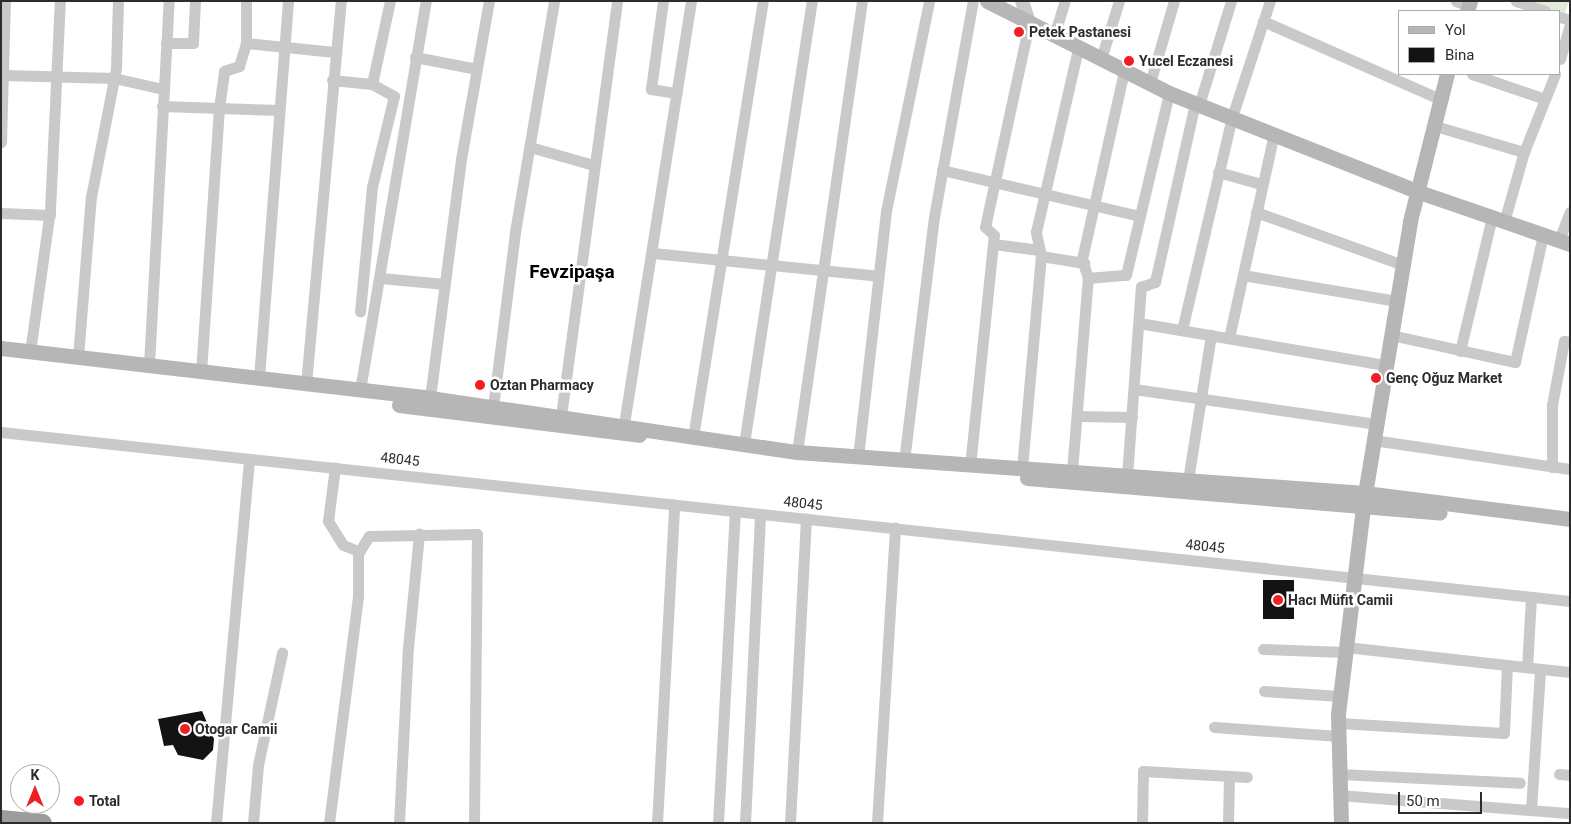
<!DOCTYPE html>
<html>
<head>
<meta charset="utf-8">
<style>
  body { margin:0 }
  #map { position:relative; width:1571px; height:824px; overflow:hidden; background:#fff; font-family:Roboto,sans-serif }
  div>[style] { position:absolute }
  [style*='--x'] { left:calc(var(--x)*1px); top:calc(var(--y)*1px); width:calc(var(--w)*1px); rotate:calc(var(--a)*1deg) }
  .green>* { inset:0; background:#e1ebd7 }
  .building>* { inset:0; background:#131313; transform-origin:0 0 }
  .minor>* { height:11px; margin:-5.5px; padding:0 5.5px; transform-origin:5.5px; border-radius:5.5px; background:#c9c9c9 }
  .tertiary>* { height:14px; margin:-7px; padding:0 7px; transform-origin:7px; border-radius:7px; background:#c9c9c9 }
  .secondary>* { height:15px; margin:-7.5px; padding:0 7.5px; transform-origin:7.5px; border-radius:7.5px; background:#b6b6b6 }
  .trunk>* { height:18px; margin:-9px; padding:0 9px; transform-origin:9px; border-radius:9px; background:#9c9c9c }
  .dots>* { width:14px; height:14px; translate:-50% -50%; box-sizing:border-box; border:2px solid #fff; border-radius:50% }
  span { translate:-50% -50%; white-space:nowrap; text-align:center; line-height:1.15; -webkit-text-stroke:5px #fff; paint-order:stroke }
  .poi-label { font-size:14px; color:#2c2c2c; font-weight:700 }
  .left { translate:0 -50%; text-align:left }
  .street-label { font-size:14px; color:#2c2c2c }
  .district-label { font-size:19px; color:#000; font-weight:700 }
  .frame { position:absolute; inset:0; border:2px solid #2c2c2c; pointer-events:none }
  .legend { position:absolute; left:1398px; top:10px; width:162px; height:65px; box-sizing:border-box; background:#fff; border:1px solid #ababab; margin:0; padding:6px 9px; list-style:none; font-size:15px; color:#2c2c2c }
  .legend li { display:flex; align-items:center; gap:10px; height:25px }
  .legend b { width:25px; border:1px solid #ababab }
  .north { position:absolute; left:10px; top:764px; width:50px; height:50px; box-sizing:border-box; background:#fff; border:1px solid #ababab; border-radius:50%; rotate:0deg; font-size:14px; font-weight:700; line-height:20px; text-align:center; color:#2c2c2c }
  .north::after { content:''; display:block; margin:auto; width:18px; height:22px; background:#f21e26; clip-path:polygon(50% 0,100% 100%,50% 72%,0 100%) }
  .scale { position:absolute; left:1398px; top:792px; width:84px; height:22px; box-sizing:border-box; border:2px solid #2c2c2c; border-top:0; padding-left:6px; font-size:15px; line-height:18px; white-space:nowrap; color:#2c2c2c; -webkit-text-stroke:4px #fff; paint-order:stroke }
</style>
</head>
<body>
<div id="map">
  <div class="green">
    <div style="clip-path:polygon(1525px 1px,1569px 1px,1564px 16px)"></div>
  </div>
  <div class="building">
    <div style="left:1263px;top:580px;width:31px;height:39px"></div>
    <div style="clip-path:polygon(202px 711px,214px 739px,213px 750px,203px 760px,178px 755px,173px 745px,164px 746px,158px 719px)"></div>
  </div>
  <div class="minor">
    <div style="--x:663;--y:1;--w:89;--a:97.8"></div>
    <div style="--x:651;--y:89;--w:26;--a:9"></div>
    <div style="--x:1456;--y:1;--w:14;--a:21"></div>
    <div style="--x:1516;--y:1;--w:31;--a:19"></div>
    <div style="--x:1560;--y:17;--w:10;--a:17"></div>
    <div style="--x:1263;--y:21;--w:196;--a:23.8"></div>
    <div style="--x:1054;--y:36;--w:37;--a:-73"></div>
    <div style="--x:166;--y:43;--w:27;--a:0"></div>
    <div style="--x:193;--y:43;--w:42;--a:-87.3"></div>
    <div style="--x:246;--y:43;--w:89;--a:5.8"></div>
    <div style="--x:415;--y:57;--w:63;--a:11"></div>
    <div style="--x:1101;--y:59;--w:61;--a:-72.8"></div>
    <div style="--x:1560;--y:59;--w:37;--a:-74"></div>
    <div style="--x:1472;--y:74;--w:77;--a:18.9"></div>
    <div style="--x:3;--y:75;--w:111;--a:1.5"></div>
    <div style="--x:114;--y:78;--w:50;--a:12.7"></div>
    <div style="--x:332;--y:80;--w:40;--a:5.7"></div>
    <div style="--x:372;--y:84;--w:25;--a:29"></div>
    <div style="--x:394;--y:96;--w:94;--a:103.6"></div>
    <div style="--x:372;--y:187;--w:125;--a:95.5"></div>
    <div style="--x:1150;--y:83;--w:85;--a:-73.7"></div>
    <div style="--x:372;--y:84;--w:85;--a:-77.8"></div>
    <div style="--x:1199;--y:105;--w:109;--a:-72.9"></div>
    <div style="--x:162;--y:106;--w:117;--a:2"></div>
    <div style="--x:1435;--y:126;--w:93;--a:16.3"></div>
    <div style="--x:1;--y:142;--w:141;--a:-88.4"></div>
    <div style="--x:530;--y:147;--w:66;--a:15.9"></div>
    <div style="--x:942;--y:170;--w:203;--a:13.1"></div>
    <div style="--x:1218;--y:172;--w:45;--a:15.6"></div>
    <div style="--x:1256;--y:212;--w:156;--a:19.8"></div>
    <div style="--x:1;--y:213;--w:49;--a:2.3"></div>
    <div style="--x:1504;--y:222;--w:73;--a:-74.1"></div>
    <div style="--x:1524;--y:152;--w:84;--a:-68.3"></div>
    <div style="--x:1559;--y:240;--w:30;--a:-69"></div>
    <div style="--x:993;--y:244;--w:47;--a:7.3"></div>
    <div style="--x:653;--y:253;--w:226;--a:5.8"></div>
    <div style="--x:1041;--y:256;--w:44;--a:9.2"></div>
    <div style="--x:1243;--y:275;--w:156;--a:9.6"></div>
    <div style="--x:380;--y:278;--w:65;--a:5.3"></div>
    <div style="--x:1088;--y:278;--w:38;--a:-5"></div>
    <div style="--x:1126;--y:275;--w:187;--a:-76.7"></div>
    <div style="--x:1139;--y:323;--w:251;--a:9.7"></div>
    <div style="--x:1182;--y:330;--w:219;--a:-76.8"></div>
    <div style="--x:1232;--y:117;--w:122;--a:-71.9"></div>
    <div style="--x:1391;--y:335;--w:127;--a:12.3"></div>
    <div style="--x:1515;--y:362;--w:130;--a:-77.6"></div>
    <div style="--x:1229;--y:338;--w:209;--a:-77.6"></div>
    <div style="--x:1460;--y:351;--w:138;--a:-76.6"></div>
    <div style="--x:30;--y:352;--w:143;--a:-82"></div>
    <div style="--x:50;--y:210;--w:209;--a:-87.3"></div>
    <div style="--x:78;--y:357;--w:161;--a:-85.4"></div>
    <div style="--x:91;--y:197;--w:131;--a:-79"></div>
    <div style="--x:116;--y:68;--w:67;--a:-88.3"></div>
    <div style="--x:149;--y:365;--w:365;--a:-86.9"></div>
    <div style="--x:201;--y:372;--w:265;--a:-86.1"></div>
    <div style="--x:219;--y:108;--w:37;--a:-82"></div>
    <div style="--x:224;--y:71;--w:16;--a:-18"></div>
    <div style="--x:239;--y:66;--w:24;--a:-73"></div>
    <div style="--x:246;--y:43;--w:42;--a:-90"></div>
    <div style="--x:259;--y:378;--w:378;--a:-85.6"></div>
    <div style="--x:306;--y:384;--w:385;--a:-84.8"></div>
    <div style="--x:1134;--y:389;--w:245;--a:8.2"></div>
    <div style="--x:360;--y:390;--w:395;--a:-80.4"></div>
    <div style="--x:430;--y:398;--w:241;--a:-82.6"></div>
    <div style="--x:461;--y:159;--w:160;--a:-80"></div>
    <div style="--x:493;--y:407;--w:176;--a:-82.8"></div>
    <div style="--x:515;--y:232;--w:234;--a:-80.4"></div>
    <div style="--x:561;--y:416;--w:419;--a:-82.3"></div>
    <div style="--x:1078;--y:416;--w:54;--a:1.1"></div>
    <div style="--x:624;--y:424;--w:428;--a:-81"></div>
    <div style="--x:1;--y:432;--w:1578;--a:6.15"></div>
    <div style="--x:693;--y:437;--w:442;--a:-80.9"></div>
    <div style="--x:1373;--y:440;--w:199;--a:8.4"></div>
    <div style="--x:744;--y:444;--w:448;--a:-81.3"></div>
    <div style="--x:797;--y:452;--w:456;--a:-81.8"></div>
    <div style="--x:858;--y:457;--w:248;--a:-83.5"></div>
    <div style="--x:886;--y:211;--w:214;--a:-78.4"></div>
    <div style="--x:904;--y:461;--w:246;--a:-83"></div>
    <div style="--x:934;--y:217;--w:219;--a:-79.8"></div>
    <div style="--x:970;--y:466;--w:232;--a:-84.1"></div>
    <div style="--x:994;--y:235;--w:12;--a:-138"></div>
    <div style="--x:985;--y:227;--w:209;--a:-77.8"></div>
    <div style="--x:1552;--y:467;--w:62;--a:-90"></div>
    <div style="--x:1552;--y:405;--w:65;--a:-79.4"></div>
    <div style="--x:1564;--y:341;--w:6;--a:9"></div>
    <div style="--x:1022;--y:468;--w:213;--a:-84.9"></div>
    <div style="--x:1041;--y:256;--w:25;--a:-102"></div>
    <div style="--x:1036;--y:232;--w:189;--a:-77.1"></div>
    <div style="--x:1072;--y:471;--w:194;--a:-85.3"></div>
    <div style="--x:1088;--y:278;--w:20;--a:-108"></div>
    <div style="--x:1082;--y:259;--w:193;--a:-77.4"></div>
    <div style="--x:1127;--y:476;--w:190;--a:-85.8"></div>
    <div style="--x:1141;--y:287;--w:15;--a:-20"></div>
    <div style="--x:1155;--y:282;--w:183;--a:-77.4"></div>
    <div style="--x:1188;--y:480;--w:147;--a:-81"></div>
    <div style="--x:358;--y:554;--w:21;--a:-59"></div>
    <div style="--x:369;--y:536;--w:108;--a:-1.1"></div>
    <div style="--x:477;--y:534;--w:289;--a:90.6"></div>
    <div style="--x:1346;--y:647;--w:225;--a:6.4"></div>
    <div style="--x:1263;--y:649;--w:82;--a:2.1"></div>
    <div style="--x:1527;--y:667;--w:70;--a:-86.7"></div>
    <div style="--x:1264;--y:691;--w:76;--a:3.8"></div>
    <div style="--x:1339;--y:723;--w:165;--a:3.5"></div>
    <div style="--x:1504;--y:733;--w:68;--a:-87.5"></div>
    <div style="--x:1214;--y:727;--w:125;--a:4.1"></div>
    <div style="--x:1339;--y:774;--w:181;--a:2.8"></div>
    <div style="--x:1559;--y:774;--w:11;--a:5"></div>
    <div style="--x:1339;--y:795;--w:232;--a:4.5"></div>
    <div style="--x:1531;--y:810;--w:141;--a:-86.3"></div>
    <div style="--x:216;--y:823;--w:364;--a:-84.8"></div>
    <div style="--x:253;--y:823;--w:58;--a:-85.1"></div>
    <div style="--x:258;--y:765;--w:115;--a:-77.9"></div>
    <div style="--x:329;--y:823;--w:229;--a:-82.7"></div>
    <div style="--x:358;--y:596;--w:45;--a:-90"></div>
    <div style="--x:358;--y:551;--w:16;--a:-158"></div>
    <div style="--x:343;--y:545;--w:28;--a:-122"></div>
    <div style="--x:328;--y:521;--w:54;--a:-82.6"></div>
    <div style="--x:399;--y:823;--w:175;--a:-87.1"></div>
    <div style="--x:408;--y:648;--w:115;--a:-84.5"></div>
    <div style="--x:657;--y:823;--w:319;--a:-86.9"></div>
    <div style="--x:718;--y:823;--w:312;--a:-86.9"></div>
    <div style="--x:745;--y:823;--w:309;--a:-87.2"></div>
    <div style="--x:790;--y:823;--w:305;--a:-87"></div>
    <div style="--x:877;--y:823;--w:296;--a:-86.5"></div>
    <div style="--x:1142;--y:823;--w:52;--a:-88.9"></div>
    <div style="--x:1143;--y:771;--w:104;--a:3.3"></div>
    <div style="--x:1228;--y:823;--w:47;--a:-88.8"></div>
  </div>
  <div class="tertiary">
    <div style="--x:1022;--y:1;--w:23;--a:72"></div>
  </div>
  <div class="secondary">
    <div style="--x:987;--y:1;--w:204;--a:26.8"></div>
    <div style="--x:1169;--y:93;--w:269;--a:21.6"></div>
    <div style="--x:1419;--y:192;--w:160;--a:19"></div>
    <div style="--x:1467;--y:11;--w:10;--a:-73"></div>
    <div style="--x:1;--y:348;--w:432;--a:6.6"></div>
    <div style="--x:430;--y:398;--w:371;--a:8.4"></div>
    <div style="--x:797;--y:452;--w:569;--a:4.13"></div>
    <div style="--x:1365;--y:493;--w:207;--a:7.2"></div>
    <div style="--x:399;--y:405;--w:242;--a:7.1"></div>
    <div style="--x:1027;--y:478;--w:414;--a:4.8"></div>
    <div style="--x:1341;--y:823;--w:109;--a:-91.6"></div>
    <div style="--x:1338;--y:714;--w:209;--a:-83.1"></div>
    <div style="--x:1363;--y:506;--w:289;--a:-80.6"></div>
    <div style="--x:1410;--y:221;--w:152;--a:-75.9"></div>
  </div>
  <div class="trunk">
    <div style="--x:1;--y:819;--w:42;--a:5.4"></div>
  </div>
  <div class="dots">
    <div style="left:1019px;top:32px;background:#f21e26"></div>
    <div style="left:1129px;top:61px;background:#f21e26"></div>
    <div style="left:1376px;top:378px;background:#f21e26"></div>
    <div style="left:480px;top:385px;background:#f21e26"></div>
    <div style="left:1278px;top:600px;background:#f21e26"></div>
    <div style="left:185px;top:729px;background:#f21e26"></div>
    <div style="left:79px;top:801px;background:#f21e26"></div>
  </div>
  <div class="poi-label">
    <span class="left" style="left:1029px;top:32px">Petek Pastanesi</span>
    <span class="left" style="left:1139px;top:61px">Yucel Eczanesi</span>
    <span class="left" style="left:1386px;top:378px">Genç Oğuz Market</span>
    <span class="left" style="left:490px;top:385px">Oztan Pharmacy</span>
    <span class="left" style="left:1288px;top:600px">Hacı Müfit Camii</span>
    <span class="left" style="left:195px;top:729px">Otogar Camii</span>
    <span class="left" style="left:89px;top:801px">Total</span>
  </div>
  <div class="street-label">
    <span style="left:400px;top:459px;rotate:6deg">48045</span>
    <span style="left:803px;top:503px;rotate:6deg">48045</span>
    <span style="left:1205px;top:546px;rotate:6deg">48045</span>
  </div>
  <div class="district-label">
    <span style="left:572px;top:272px">Fevzipaşa</span>
  </div>
  <div class="frame"></div>
  <ul class="legend">
  <li><b style="height:6px;background:#b6b6b6"></b>Yol</li>
  <li><b style="height:14px;background:#131313"></b>Bina</li>
  </ul>
  <div class="north">K</div>
  <div class="scale">50 m</div>
</div>
</body>
</html>
